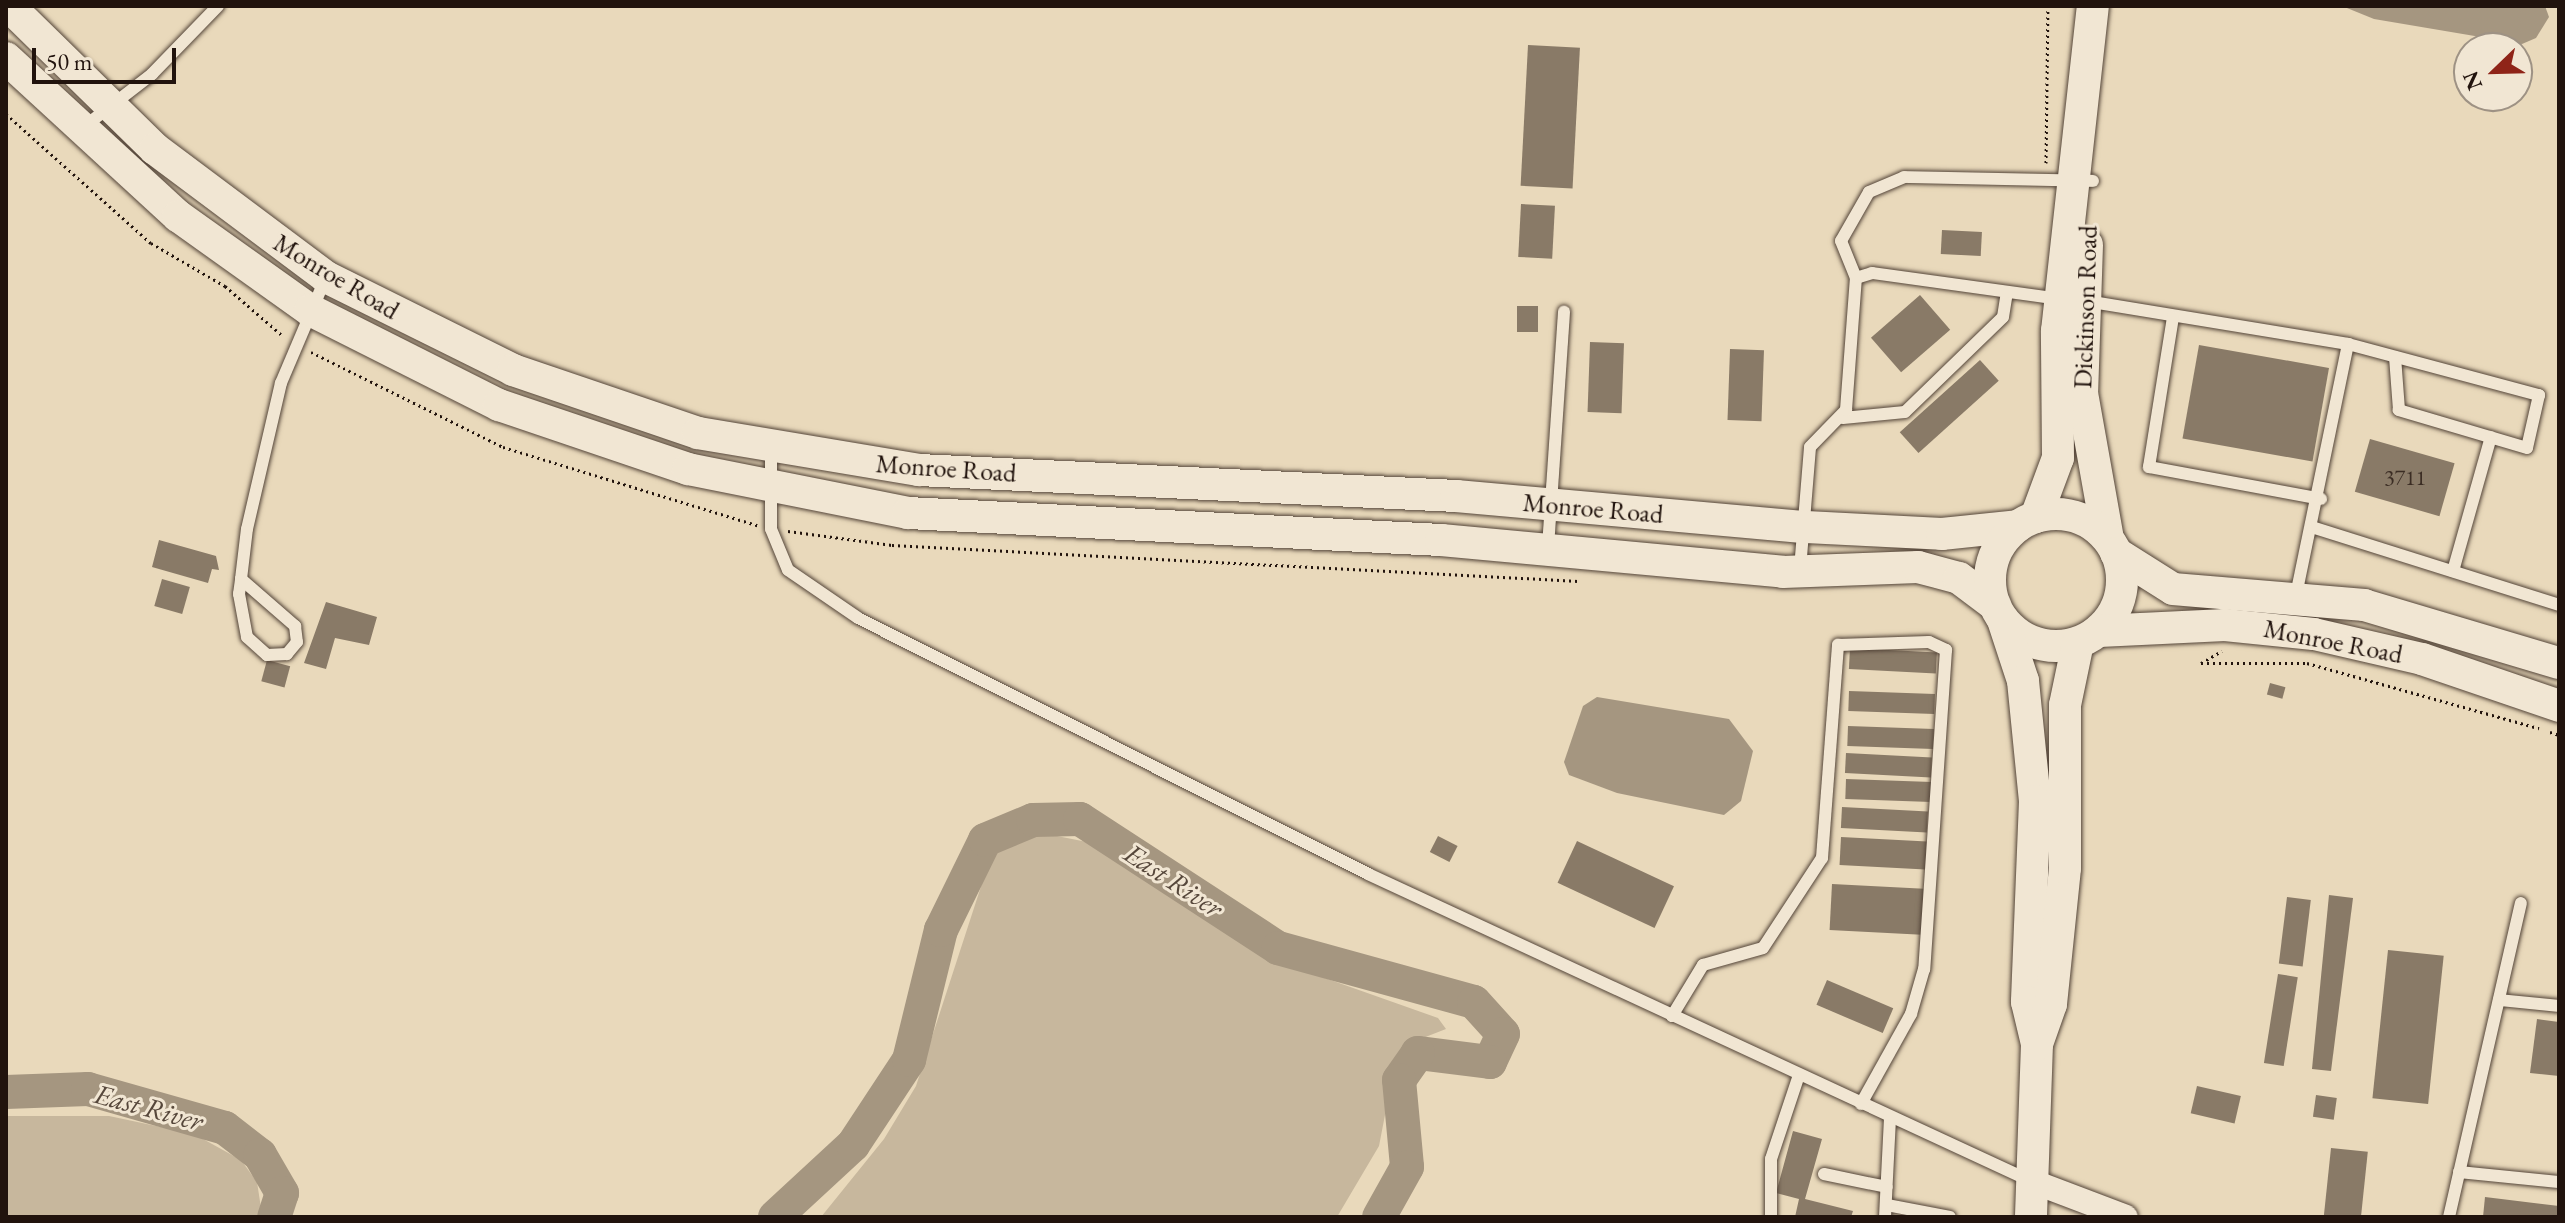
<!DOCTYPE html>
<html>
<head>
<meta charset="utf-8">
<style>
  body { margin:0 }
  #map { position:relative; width:2565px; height:1223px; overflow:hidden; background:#e9d9bb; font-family:"EB Garamond",serif }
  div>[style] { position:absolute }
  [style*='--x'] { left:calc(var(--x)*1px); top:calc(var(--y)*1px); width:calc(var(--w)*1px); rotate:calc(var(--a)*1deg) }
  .green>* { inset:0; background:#c7b79d }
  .water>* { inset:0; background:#a59680 }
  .river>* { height:34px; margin:-17px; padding:0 17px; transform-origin:17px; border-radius:17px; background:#a59680 }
  .building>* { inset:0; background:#897a67; transform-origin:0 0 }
  .path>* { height:3px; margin-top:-1.5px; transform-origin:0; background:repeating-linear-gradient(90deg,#21130d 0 2px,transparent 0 6px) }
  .roads { filter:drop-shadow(0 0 2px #534438) drop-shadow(0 0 2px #534438) }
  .lane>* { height:12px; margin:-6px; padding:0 6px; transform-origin:6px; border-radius:6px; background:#f1e6d3 }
  .street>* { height:24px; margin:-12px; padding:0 12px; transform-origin:12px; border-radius:12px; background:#f1e6d3 }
  .secondary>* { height:32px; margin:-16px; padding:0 16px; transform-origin:16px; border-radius:16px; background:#f1e6d3 }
  .secondary>.ring { margin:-16px; padding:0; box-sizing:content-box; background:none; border:32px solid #f1e6d3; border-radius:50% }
  span { translate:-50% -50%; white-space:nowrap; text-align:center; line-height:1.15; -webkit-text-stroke:6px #f1e6d3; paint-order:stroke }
  .number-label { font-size:22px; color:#3b2d24 }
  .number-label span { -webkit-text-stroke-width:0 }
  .street-label { font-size:26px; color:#21130d }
  .water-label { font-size:28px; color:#56473b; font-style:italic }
  .frame { position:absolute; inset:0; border:8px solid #21130d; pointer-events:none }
  .north { position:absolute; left:2453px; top:32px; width:80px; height:80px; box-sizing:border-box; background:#f1e6d3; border:2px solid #9e9284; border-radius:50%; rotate:247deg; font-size:22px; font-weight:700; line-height:32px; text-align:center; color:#21130d }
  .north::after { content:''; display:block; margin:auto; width:28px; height:36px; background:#8f2418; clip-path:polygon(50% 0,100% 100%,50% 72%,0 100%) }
  .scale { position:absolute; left:32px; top:48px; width:144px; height:36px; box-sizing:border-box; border:4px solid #21130d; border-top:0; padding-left:10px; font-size:24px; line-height:28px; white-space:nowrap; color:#21130d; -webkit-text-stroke:6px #f1e6d3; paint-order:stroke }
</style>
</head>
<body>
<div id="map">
  <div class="green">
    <div style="clip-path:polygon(1037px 832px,1092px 843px,1274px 960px,1438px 1018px,1446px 1029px,1410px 1043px,1396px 1058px,1379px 1146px,1337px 1217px,821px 1217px,884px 1139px,916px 1086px,988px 865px,1002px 847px)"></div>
    <div style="clip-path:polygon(6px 1116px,109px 1116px,194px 1134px,241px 1160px,257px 1182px,261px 1208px,258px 1217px,6px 1217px)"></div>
  </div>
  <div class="water">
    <div style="clip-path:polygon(2342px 6px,2545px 6px,2549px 17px,2536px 38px,2522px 44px,2374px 19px)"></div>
    <div style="clip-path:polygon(1597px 697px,1729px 719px,1753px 751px,1741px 801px,1724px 815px,1617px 793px,1569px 775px,1564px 762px,1583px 706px)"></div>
  </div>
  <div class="river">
    <div style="--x:6;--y:1092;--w:82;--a:-2.1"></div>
    <div style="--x:88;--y:1089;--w:142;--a:15.9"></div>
    <div style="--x:225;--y:1128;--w:44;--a:37.6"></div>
    <div style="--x:260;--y:1155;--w:44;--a:59.9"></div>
    <div style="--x:282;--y:1193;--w:25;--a:108"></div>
    <div style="--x:775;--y:1217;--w:106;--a:-42.7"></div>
    <div style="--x:853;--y:1145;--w:102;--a:-56.6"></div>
    <div style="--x:909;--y:1060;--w:134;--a:-76.2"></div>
    <div style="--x:941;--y:930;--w:100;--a:-63.9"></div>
    <div style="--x:985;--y:840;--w:52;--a:-22.6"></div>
    <div style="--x:1033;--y:820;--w:47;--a:-1.2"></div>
    <div style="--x:1080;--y:819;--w:236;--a:33.1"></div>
    <div style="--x:1278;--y:948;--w:203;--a:15.4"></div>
    <div style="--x:1474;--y:1002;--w:43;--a:47.8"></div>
    <div style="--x:1503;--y:1034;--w:31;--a:115"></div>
    <div style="--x:1490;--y:1062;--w:73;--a:-172.9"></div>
    <div style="--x:1418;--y:1053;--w:33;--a:125"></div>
    <div style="--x:1399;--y:1080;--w:87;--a:84.7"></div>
    <div style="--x:1407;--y:1167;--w:57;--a:119.2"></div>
  </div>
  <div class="building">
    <div style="left:1528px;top:45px;width:52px;height:141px;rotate:3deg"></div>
    <div style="left:1521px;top:204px;width:34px;height:53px;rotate:3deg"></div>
    <div style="left:1942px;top:230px;width:40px;height:24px;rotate:3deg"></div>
    <div style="left:1920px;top:295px;width:46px;height:65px;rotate:49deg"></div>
    <div style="left:1517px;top:306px;width:21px;height:26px"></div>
    <div style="left:1590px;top:342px;width:34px;height:70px;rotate:2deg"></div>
    <div style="left:2199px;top:345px;width:132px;height:95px;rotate:10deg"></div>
    <div style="left:1730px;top:349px;width:34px;height:71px;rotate:2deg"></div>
    <div style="left:1980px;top:360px;width:28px;height:108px;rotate:48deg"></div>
    <div style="left:2370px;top:439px;width:88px;height:55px;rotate:16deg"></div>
    <div style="clip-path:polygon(159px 540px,216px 556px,219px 570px,212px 569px,208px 583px,152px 567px)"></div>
    <div style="left:162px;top:579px;width:29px;height:28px;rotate:16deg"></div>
    <div style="clip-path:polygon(326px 602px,377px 617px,369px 645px,335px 638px,326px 669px,304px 663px)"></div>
    <div style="left:1850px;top:648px;width:87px;height:21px;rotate:3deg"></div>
    <div style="left:267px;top:660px;width:24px;height:22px;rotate:15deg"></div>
    <div style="left:2270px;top:683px;width:16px;height:12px;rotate:15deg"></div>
    <div style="left:1849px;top:691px;width:86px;height:20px;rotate:2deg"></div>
    <div style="left:1848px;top:726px;width:86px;height:20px;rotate:2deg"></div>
    <div style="left:1846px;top:753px;width:86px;height:20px;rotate:3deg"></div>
    <div style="left:1846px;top:779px;width:86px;height:20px;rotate:2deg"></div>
    <div style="left:1842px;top:807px;width:86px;height:21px;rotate:3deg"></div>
    <div style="left:1438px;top:836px;width:22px;height:18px;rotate:27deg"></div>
    <div style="left:1841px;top:837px;width:86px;height:28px;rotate:3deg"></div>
    <div style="left:1577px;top:841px;width:107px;height:46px;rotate:25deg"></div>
    <div style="left:1832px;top:884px;width:92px;height:46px;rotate:3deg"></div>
    <div style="clip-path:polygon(2329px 895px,2353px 898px,2331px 1071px,2312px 1069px)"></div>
    <div style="left:2287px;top:897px;width:24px;height:67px;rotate:7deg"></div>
    <div style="left:2388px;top:950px;width:56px;height:149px;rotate:6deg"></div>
    <div style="left:2278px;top:974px;width:20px;height:90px;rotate:9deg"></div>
    <div style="left:1827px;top:980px;width:72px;height:27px;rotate:23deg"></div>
    <div style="clip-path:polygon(2537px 1019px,2559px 1022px,2559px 1076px,2530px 1073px)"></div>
    <div style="left:2197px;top:1086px;width:45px;height:28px;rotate:13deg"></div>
    <div style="left:2316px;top:1095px;width:21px;height:22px;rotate:8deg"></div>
    <div style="clip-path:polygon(1793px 1131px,1822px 1139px,1805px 1199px,1853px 1211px,1851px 1217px,1795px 1217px,1799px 1199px,1776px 1193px)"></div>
    <div style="left:2331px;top:1148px;width:37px;height:69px;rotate:6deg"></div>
    <div style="clip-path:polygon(2485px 1197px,2559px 1206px,2559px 1217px,2483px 1217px)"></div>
  </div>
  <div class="path">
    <div style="--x:6;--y:114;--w:194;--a:41.7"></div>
    <div style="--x:151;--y:243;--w:86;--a:30.2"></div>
    <div style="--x:225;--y:286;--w:77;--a:40.8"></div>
    <div style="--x:2046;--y:163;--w:157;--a:-89.3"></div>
    <div style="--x:311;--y:352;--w:214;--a:26.3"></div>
    <div style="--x:503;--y:447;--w:266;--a:17.1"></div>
    <div style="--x:788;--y:531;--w:105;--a:7.7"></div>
    <div style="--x:892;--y:545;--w:687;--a:3"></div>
    <div style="--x:2201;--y:663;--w:106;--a:0"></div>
    <div style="--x:2307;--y:663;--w:241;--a:15.7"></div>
    <div style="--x:2201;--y:663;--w:24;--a:-30"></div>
    <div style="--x:2550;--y:732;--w:9;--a:18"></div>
  </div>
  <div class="roads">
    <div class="lane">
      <div style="--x:85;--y:126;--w:85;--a:-37.8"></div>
      <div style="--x:152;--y:74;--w:95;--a:-45.9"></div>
      <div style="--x:1856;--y:278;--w:40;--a:-112"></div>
      <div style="--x:1841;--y:241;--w:56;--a:-60.3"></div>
      <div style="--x:1869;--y:192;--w:38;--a:-23"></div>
      <div style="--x:1904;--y:177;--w:189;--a:1.2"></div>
      <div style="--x:2086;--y:301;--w:266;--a:9.3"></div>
      <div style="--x:2348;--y:344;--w:257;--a:101.7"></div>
      <div style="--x:2173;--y:317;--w:152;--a:99.1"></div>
      <div style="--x:2149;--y:467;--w:175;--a:10.5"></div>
      <div style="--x:2348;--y:344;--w:198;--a:15"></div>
      <div style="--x:2539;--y:395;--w:54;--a:102.8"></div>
      <div style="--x:2527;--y:448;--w:134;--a:-163.5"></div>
      <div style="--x:2399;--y:410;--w:53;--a:-94.3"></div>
      <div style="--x:1843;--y:418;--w:62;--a:-5.5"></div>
      <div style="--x:1905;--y:412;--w:136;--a:-44.1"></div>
      <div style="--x:2003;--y:317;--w:20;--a:-81"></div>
      <div style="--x:771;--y:450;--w:79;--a:90"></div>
      <div style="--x:771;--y:529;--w:44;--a:67.5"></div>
      <div style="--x:788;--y:570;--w:85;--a:34.4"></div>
      <div style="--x:858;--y:618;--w:571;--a:26.65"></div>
      <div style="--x:1368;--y:874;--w:731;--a:24.85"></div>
      <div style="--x:2315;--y:528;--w:256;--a:17.5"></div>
      <div style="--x:1548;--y:547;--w:236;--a:-86.1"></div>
      <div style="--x:1800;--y:569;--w:122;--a:-85.3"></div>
      <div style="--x:1810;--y:447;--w:52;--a:-45.8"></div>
      <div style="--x:1846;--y:410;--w:132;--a:-85.7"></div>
      <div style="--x:1856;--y:278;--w:17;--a:-17"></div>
      <div style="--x:1872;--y:273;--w:189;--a:7.9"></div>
      <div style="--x:2453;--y:571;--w:139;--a:-74.2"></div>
      <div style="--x:241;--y:579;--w:72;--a:41"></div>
      <div style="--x:295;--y:626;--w:16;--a:83"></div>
      <div style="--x:297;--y:642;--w:16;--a:130"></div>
      <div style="--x:287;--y:654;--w:20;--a:177"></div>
      <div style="--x:267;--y:655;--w:27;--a:-138"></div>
      <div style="--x:247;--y:637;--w:44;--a:-100.5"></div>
      <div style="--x:239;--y:594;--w:15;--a:-82"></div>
      <div style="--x:241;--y:579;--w:50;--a:-83.2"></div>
      <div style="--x:247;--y:529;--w:150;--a:-76.9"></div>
      <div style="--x:281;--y:383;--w:115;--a:-67"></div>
      <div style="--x:2499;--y:1000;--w:60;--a:5.7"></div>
      <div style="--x:1672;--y:1016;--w:60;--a:-58.7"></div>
      <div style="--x:1703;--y:965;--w:62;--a:-15.8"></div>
      <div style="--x:1763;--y:948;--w:108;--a:-56.8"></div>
      <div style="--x:1822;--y:858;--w:214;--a:-85.7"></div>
      <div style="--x:1838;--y:645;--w:91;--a:-1.9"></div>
      <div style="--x:1929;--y:642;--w:19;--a:25"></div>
      <div style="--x:1946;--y:650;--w:320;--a:93.9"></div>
      <div style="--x:1924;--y:969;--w:47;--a:106.1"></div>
      <div style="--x:1911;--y:1014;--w:103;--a:119.1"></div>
      <div style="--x:2459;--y:1172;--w:100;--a:5.7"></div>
      <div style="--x:1824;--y:1174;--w:64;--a:11.7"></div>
      <div style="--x:1887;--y:1205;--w:64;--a:10.8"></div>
      <div style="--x:1771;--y:1217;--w:58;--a:-90"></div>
      <div style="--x:1771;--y:1159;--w:89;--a:-71.6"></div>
      <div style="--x:1885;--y:1217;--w:99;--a:-87.1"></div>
      <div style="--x:2449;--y:1217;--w:322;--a:-77.1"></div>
    </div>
    <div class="street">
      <div style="--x:2034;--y:1182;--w:98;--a:20.8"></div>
    </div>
    <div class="secondary">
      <div style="--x:9;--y:6;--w:204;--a:44.4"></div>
      <div style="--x:155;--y:149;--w:214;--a:36.8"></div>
      <div style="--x:326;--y:277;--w:209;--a:26.4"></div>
      <div style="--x:513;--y:370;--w:195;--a:18.8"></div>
      <div style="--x:698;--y:433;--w:224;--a:9.5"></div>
      <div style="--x:919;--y:470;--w:538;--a:2.77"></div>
      <div style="--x:1456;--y:496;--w:351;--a:5.1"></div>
      <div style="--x:1806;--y:527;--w:136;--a:2.9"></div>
      <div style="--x:1942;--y:534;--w:76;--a:-6"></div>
      <div style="--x:6;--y:58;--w:234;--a:42.6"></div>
      <div style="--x:178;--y:216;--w:162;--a:35.5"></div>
      <div style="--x:310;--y:310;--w:212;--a:26.7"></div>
      <div style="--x:499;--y:405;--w:200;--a:18.7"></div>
      <div style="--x:688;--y:469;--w:224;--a:11.3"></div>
      <div style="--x:908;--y:513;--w:534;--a:2.9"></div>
      <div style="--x:1441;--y:540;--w:343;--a:5.3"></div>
      <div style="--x:1783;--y:572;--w:135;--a:-2.1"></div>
      <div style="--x:1918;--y:567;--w:42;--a:15"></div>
      <div style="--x:1959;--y:578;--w:45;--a:36.9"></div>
      <div style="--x:2087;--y:245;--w:148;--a:91.9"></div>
      <div style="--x:2082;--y:393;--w:148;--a:79.9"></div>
      <div class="ring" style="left:1990px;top:514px;width:100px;height:100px"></div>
      <div style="--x:2036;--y:517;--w:63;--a:-69.6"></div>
      <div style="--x:2058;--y:458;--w:127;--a:-90.5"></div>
      <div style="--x:2057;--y:331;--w:327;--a:-83.7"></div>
      <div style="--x:2116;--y:553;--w:67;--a:32.3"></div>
      <div style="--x:2173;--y:589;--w:192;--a:4.8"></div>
      <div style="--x:2364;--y:605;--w:203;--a:16.6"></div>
      <div style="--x:2003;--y:620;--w:64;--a:71.8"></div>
      <div style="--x:2023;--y:681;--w:121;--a:84.3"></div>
      <div style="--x:2035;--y:801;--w:201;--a:92.3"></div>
      <div style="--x:2027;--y:1002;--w:43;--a:76.6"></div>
      <div style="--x:2037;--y:1044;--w:173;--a:92"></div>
      <div style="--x:2099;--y:631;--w:126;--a:-2.7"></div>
      <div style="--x:2225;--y:625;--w:89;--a:5.8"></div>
      <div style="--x:2314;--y:634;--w:111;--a:13"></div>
      <div style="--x:2422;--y:659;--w:145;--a:18.9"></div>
      <div style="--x:2037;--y:1044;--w:42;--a:-70.7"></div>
      <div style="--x:2051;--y:1004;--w:137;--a:-84.1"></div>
      <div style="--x:2065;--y:868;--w:163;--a:-90"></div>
      <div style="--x:2065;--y:705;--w:63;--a:-78.2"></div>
    </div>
  </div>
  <div class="number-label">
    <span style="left:2405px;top:478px">3711</span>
  </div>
  <div class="street-label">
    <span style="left:336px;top:277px;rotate:31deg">Monroe Road</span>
    <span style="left:2086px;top:307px;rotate:-88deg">Dickinson Road</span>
    <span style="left:946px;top:469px;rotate:4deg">Monroe Road</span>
    <span style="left:1593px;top:509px;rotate:5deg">Monroe Road</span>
    <span style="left:2333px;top:642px;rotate:11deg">Monroe Road</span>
  </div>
  <div class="water-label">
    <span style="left:1174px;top:880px;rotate:33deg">East River</span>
    <span style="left:149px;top:1107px;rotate:15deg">East River</span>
  </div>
  <div class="frame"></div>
  <div class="north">N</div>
  <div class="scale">50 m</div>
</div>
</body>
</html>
